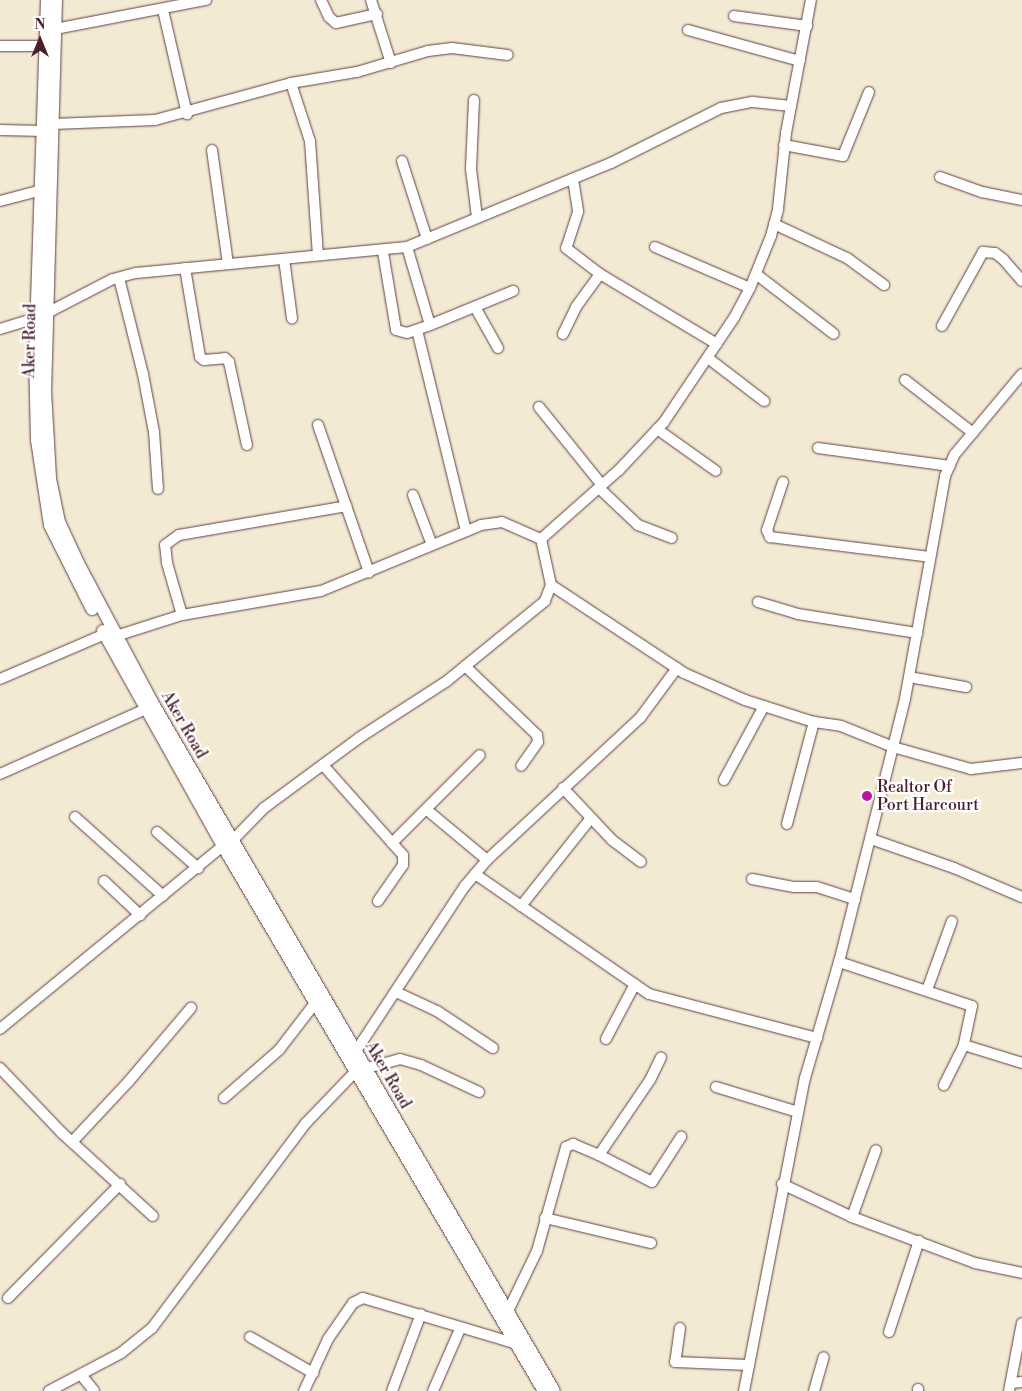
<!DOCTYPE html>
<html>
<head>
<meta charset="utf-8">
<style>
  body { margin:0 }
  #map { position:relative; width:1022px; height:1391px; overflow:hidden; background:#f2ead3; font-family:"Libre Bodoni",serif }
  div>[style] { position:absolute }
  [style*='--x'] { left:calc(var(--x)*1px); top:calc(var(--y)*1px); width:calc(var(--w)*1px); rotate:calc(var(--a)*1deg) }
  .roads { filter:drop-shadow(0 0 1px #633d44) drop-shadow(0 0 1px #633d44) }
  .minor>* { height:10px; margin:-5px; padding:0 5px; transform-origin:5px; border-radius:5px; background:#fff }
  .tertiary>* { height:12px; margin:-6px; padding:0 6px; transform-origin:6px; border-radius:6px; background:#fff }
  .dots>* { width:14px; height:14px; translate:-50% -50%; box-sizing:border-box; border:2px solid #fff; border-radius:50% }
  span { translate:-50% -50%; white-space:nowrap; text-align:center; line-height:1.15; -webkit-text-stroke:4.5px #fff; paint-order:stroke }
  .street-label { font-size:16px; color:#4a1f2b }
  .poi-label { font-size:16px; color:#4a1f2b }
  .left { translate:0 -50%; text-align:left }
  .north { position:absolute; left:15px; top:15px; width:50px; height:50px; -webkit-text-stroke:4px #fff; paint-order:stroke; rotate:0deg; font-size:14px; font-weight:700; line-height:20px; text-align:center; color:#4a1f2b }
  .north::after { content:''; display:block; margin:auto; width:18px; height:22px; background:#4a1f2b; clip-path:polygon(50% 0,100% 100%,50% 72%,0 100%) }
</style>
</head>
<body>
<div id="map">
  <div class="roads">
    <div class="minor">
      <div style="--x:321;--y:0;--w:19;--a:65"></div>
      <div style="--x:329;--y:17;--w:9;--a:41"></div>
      <div style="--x:336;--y:23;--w:42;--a:-12.4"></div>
      <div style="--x:371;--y:0;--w:66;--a:72.4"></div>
      <div style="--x:163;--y:10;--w:107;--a:77"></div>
      <div style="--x:734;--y:16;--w:74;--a:7.8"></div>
      <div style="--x:55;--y:29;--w:154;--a:-10.9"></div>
      <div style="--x:688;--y:30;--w:116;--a:15.5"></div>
      <div style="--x:0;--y:46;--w:45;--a:0"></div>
      <div style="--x:291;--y:83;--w:61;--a:71.9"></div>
      <div style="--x:310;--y:141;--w:114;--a:86"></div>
      <div style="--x:474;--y:100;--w:69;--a:92.5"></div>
      <div style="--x:471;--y:169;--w:48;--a:82.9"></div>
      <div style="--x:53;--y:124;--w:102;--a:-2.2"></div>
      <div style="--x:155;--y:120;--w:141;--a:-15.2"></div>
      <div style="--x:291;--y:83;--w:67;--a:-9.5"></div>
      <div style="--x:357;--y:72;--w:74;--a:-16.5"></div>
      <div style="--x:428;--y:51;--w:24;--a:-7"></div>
      <div style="--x:452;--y:48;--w:56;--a:7.1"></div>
      <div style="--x:0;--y:130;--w:44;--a:1.3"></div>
      <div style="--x:784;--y:145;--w:60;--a:10.6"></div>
      <div style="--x:843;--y:156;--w:69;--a:-67.9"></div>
      <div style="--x:212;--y:150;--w:115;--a:82"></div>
      <div style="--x:402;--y:161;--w:82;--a:72.2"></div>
      <div style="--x:940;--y:177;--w:45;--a:19.7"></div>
      <div style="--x:982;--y:192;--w:41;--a:11.3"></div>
      <div style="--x:573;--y:179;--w:33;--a:81"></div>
      <div style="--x:578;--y:212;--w:38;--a:108"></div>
      <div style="--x:566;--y:248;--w:43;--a:37.4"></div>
      <div style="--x:600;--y:274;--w:136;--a:30.9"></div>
      <div style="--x:0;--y:201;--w:43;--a:-14.7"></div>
      <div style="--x:774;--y:224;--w:81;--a:25"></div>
      <div style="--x:847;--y:258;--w:46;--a:36.1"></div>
      <div style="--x:655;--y:247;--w:103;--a:23.3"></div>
      <div style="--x:383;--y:252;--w:79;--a:80.5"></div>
      <div style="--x:396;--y:330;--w:11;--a:15"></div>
      <div style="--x:407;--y:333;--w:24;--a:-19"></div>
      <div style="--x:430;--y:325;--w:81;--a:-106.4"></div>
      <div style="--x:284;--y:259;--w:60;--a:82.3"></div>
      <div style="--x:185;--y:268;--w:90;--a:80.4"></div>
      <div style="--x:200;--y:357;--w:5;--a:37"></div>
      <div style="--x:204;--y:360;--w:21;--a:-5"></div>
      <div style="--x:225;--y:358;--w:6;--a:45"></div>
      <div style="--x:229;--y:362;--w:85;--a:77.8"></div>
      <div style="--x:756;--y:274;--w:98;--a:37.6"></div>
      <div style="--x:119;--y:278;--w:99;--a:76"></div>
      <div style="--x:143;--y:374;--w:59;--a:79.3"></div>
      <div style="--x:154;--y:432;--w:57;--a:86"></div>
      <div style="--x:475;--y:307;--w:47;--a:60.7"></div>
      <div style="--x:47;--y:313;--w:74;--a:-27.3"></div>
      <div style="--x:113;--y:279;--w:24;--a:-15"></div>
      <div style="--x:136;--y:273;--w:272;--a:-5.5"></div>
      <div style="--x:407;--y:247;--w:221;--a:-22.4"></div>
      <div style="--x:611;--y:163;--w:123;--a:-26.6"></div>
      <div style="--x:721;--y:108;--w:33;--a:-11"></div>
      <div style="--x:753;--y:102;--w:38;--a:6"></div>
      <div style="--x:430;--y:325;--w:90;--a:-22.3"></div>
      <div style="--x:942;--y:326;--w:85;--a:-61"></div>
      <div style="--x:983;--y:252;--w:12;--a:5"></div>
      <div style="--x:995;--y:253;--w:10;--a:37"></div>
      <div style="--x:1003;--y:259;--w:29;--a:49"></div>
      <div style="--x:0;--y:329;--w:38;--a:-17"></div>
      <div style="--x:417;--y:330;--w:207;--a:76.3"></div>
      <div style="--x:563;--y:334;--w:30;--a:-64"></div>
      <div style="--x:576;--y:307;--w:41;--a:-54"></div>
      <div style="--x:708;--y:358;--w:71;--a:37.5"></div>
      <div style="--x:905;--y:380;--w:86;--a:37.9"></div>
      <div style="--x:539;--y:407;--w:100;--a:51.1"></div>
      <div style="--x:318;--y:425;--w:156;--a:70.9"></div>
      <div style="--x:657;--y:429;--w:72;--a:35.4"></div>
      <div style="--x:818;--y:448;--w:133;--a:7.8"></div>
      <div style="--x:783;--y:482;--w:51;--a:108.4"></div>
      <div style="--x:767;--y:530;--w:8;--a:67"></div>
      <div style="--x:770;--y:537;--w:161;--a:7.1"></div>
      <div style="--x:599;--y:488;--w:54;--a:43.5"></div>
      <div style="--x:638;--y:525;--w:36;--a:21"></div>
      <div style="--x:413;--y:495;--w:53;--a:69.2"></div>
      <div style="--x:541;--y:539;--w:104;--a:-41.5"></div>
      <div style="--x:619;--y:470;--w:66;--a:-46.8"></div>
      <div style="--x:664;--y:422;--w:125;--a:-56.1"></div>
      <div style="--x:734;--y:318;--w:34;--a:-62"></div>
      <div style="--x:750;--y:288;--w:56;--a:-68"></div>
      <div style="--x:771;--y:236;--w:28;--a:-75"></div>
      <div style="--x:778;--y:209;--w:76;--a:-84"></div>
      <div style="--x:786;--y:133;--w:135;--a:-79.4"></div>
      <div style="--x:551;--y:585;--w:159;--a:33.5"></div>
      <div style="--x:684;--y:673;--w:67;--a:23.9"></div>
      <div style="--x:745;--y:700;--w:72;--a:17.7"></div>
      <div style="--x:814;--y:722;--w:27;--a:8"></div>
      <div style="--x:841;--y:726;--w:56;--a:22"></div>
      <div style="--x:893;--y:747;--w:81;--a:15.8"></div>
      <div style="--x:971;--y:769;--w:51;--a:-6.7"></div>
      <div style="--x:758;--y:602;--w:42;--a:16.7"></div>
      <div style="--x:798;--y:614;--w:121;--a:9.1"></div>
      <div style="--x:182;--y:615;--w:54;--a:-106.1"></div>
      <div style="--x:167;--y:563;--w:18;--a:-96"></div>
      <div style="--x:165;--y:545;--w:17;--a:-36"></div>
      <div style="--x:179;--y:535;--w:170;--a:-9.8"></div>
      <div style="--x:116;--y:636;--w:69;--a:-17.7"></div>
      <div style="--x:182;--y:615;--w:141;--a:-9.8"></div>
      <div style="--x:321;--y:591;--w:173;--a:-22.4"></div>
      <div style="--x:481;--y:525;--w:21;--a:-8"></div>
      <div style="--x:502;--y:522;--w:43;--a:23.6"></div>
      <div style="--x:541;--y:539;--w:47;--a:77.7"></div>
      <div style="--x:551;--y:585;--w:17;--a:111"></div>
      <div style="--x:545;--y:601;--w:127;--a:140.8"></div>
      <div style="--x:447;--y:681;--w:105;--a:147.1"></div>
      <div style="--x:359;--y:738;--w:118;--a:143.6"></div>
      <div style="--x:264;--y:808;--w:46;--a:134.1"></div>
      <div style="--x:465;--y:666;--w:100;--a:43.8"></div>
      <div style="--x:537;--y:735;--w:7;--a:82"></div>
      <div style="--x:538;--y:742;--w:29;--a:125"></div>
      <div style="--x:909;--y:677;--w:58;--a:10"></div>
      <div style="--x:0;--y:679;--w:114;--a:-23.2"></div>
      <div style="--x:323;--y:765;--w:120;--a:48.4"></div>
      <div style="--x:403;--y:855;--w:10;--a:90"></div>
      <div style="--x:403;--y:865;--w:44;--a:124.8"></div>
      <div style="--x:0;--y:774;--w:160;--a:-24"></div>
      <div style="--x:724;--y:780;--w:84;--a:-61.6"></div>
      <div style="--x:563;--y:788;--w:71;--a:46.7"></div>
      <div style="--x:612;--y:840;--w:36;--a:37"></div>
      <div style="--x:427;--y:810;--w:78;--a:39.8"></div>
      <div style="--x:75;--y:817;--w:118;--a:41.9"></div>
      <div style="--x:787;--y:824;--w:106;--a:-75.2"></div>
      <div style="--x:157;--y:832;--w:55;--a:41.3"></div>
      <div style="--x:871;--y:839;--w:88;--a:19.3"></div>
      <div style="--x:954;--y:868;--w:74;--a:23.1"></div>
      <div style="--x:392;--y:843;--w:124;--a:-45"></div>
      <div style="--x:475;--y:874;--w:211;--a:34.6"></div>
      <div style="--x:649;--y:994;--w:174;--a:14.7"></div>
      <div style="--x:752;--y:879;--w:43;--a:10.8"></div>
      <div style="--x:794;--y:887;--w:23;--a:0"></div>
      <div style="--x:817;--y:887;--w:40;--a:18"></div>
      <div style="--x:104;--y:881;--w:50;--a:43.4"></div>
      <div style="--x:521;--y:906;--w:112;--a:-51.5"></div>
      <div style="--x:839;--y:962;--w:140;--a:18.3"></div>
      <div style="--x:972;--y:1006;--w:40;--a:102"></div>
      <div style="--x:964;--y:1045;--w:45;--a:116.6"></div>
      <div style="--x:927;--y:990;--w:73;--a:-70.1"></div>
      <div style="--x:396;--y:992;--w:45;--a:24.9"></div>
      <div style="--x:437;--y:1011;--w:67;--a:33.5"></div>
      <div style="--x:0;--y:1029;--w:288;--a:-39.4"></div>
      <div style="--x:606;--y:1039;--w:62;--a:-62.2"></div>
      <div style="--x:964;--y:1045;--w:61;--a:17.2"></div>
      <div style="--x:356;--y:1051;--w:198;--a:-56.6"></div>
      <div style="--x:465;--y:886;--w:34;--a:-50"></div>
      <div style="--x:487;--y:860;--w:209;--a:-42.9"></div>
      <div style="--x:640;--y:718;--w:62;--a:-53.5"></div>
      <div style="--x:0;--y:1068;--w:90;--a:46.4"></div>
      <div style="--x:62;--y:1133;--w:123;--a:42.4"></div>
      <div style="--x:367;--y:1068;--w:34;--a:-15"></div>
      <div style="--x:400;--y:1059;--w:22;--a:16"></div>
      <div style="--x:421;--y:1065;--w:64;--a:25"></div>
      <div style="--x:716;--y:1087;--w:86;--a:17"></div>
      <div style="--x:224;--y:1098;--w:73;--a:-41.1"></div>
      <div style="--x:279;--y:1050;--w:61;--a:-52.4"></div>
      <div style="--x:72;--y:1142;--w:83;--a:-46.9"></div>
      <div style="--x:129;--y:1081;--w:96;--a:-49.7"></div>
      <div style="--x:599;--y:1155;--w:91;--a:-55.8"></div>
      <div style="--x:650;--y:1080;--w:25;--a:-64"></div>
      <div style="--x:782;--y:1184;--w:77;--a:25.2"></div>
      <div style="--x:852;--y:1217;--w:131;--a:20.5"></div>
      <div style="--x:975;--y:1263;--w:48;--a:12"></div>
      <div style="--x:852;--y:1217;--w:71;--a:-70.3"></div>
      <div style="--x:545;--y:1218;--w:109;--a:13.3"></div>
      <div style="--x:8;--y:1298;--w:160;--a:-45.5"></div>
      <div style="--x:508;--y:1311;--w:67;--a:-64.2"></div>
      <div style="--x:537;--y:1251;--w:108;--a:-74.4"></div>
      <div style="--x:566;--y:1147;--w:8;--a:-23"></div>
      <div style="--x:573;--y:1144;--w:28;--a:23"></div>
      <div style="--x:599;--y:1155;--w:59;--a:27"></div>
      <div style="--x:652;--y:1182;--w:54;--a:-57.2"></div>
      <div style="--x:680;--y:1328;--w:34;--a:98"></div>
      <div style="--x:675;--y:1362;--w:74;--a:2.3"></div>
      <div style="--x:889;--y:1332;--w:96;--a:-71.8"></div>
      <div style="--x:250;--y:1337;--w:73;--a:29.7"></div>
      <div style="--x:82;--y:1376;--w:19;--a:51"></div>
      <div style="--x:1011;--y:1383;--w:11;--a:-5"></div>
      <div style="--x:49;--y:1391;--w:81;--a:-27.8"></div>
      <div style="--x:121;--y:1353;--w:40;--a:-39"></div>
      <div style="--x:152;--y:1328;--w:256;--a:-53.1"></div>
      <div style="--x:306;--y:1123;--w:74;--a:-46.1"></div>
      <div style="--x:304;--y:1391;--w:57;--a:-65.2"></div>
      <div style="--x:328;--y:1339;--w:44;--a:-55.2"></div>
      <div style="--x:353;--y:1303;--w:11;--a:-27"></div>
      <div style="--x:363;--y:1298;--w:161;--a:16.6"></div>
      <div style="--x:392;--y:1391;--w:82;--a:-69.4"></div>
      <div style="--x:433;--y:1391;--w:68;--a:-66.5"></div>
      <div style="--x:744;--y:1391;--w:319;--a:-79"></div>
      <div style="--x:805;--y:1078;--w:121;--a:-73.7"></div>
      <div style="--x:839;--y:962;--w:271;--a:-75.9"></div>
      <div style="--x:905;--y:699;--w:227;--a:-79.8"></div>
      <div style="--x:945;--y:476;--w:24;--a:-66"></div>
      <div style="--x:955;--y:454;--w:104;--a:-50.1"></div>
      <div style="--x:814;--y:1391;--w:35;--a:-74"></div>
      <div style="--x:918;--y:1391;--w:2;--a:-90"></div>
      <div style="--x:1009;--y:1391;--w:69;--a:-79.2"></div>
    </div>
    <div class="tertiary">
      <div style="--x:47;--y:0;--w:353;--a:91.9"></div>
      <div style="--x:35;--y:353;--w:87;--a:88.7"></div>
      <div style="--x:37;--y:440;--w:86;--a:81.3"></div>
      <div style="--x:50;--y:525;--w:94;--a:63.4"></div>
      <div style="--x:56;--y:0;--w:391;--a:91.6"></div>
      <div style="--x:45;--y:391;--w:88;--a:86.7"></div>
      <div style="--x:50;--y:479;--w:44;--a:78.2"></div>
      <div style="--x:59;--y:522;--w:45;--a:65.1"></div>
      <div style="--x:78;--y:563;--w:160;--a:62"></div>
      <div style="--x:153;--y:704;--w:795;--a:59.73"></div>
      <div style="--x:103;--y:631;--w:246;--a:60.8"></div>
      <div style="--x:223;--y:846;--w:633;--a:59.5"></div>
    </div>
  </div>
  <div class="dots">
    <div style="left:867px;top:796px;background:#b5179e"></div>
  </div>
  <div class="street-label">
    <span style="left:30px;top:341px;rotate:-89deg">Aker Road</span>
    <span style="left:184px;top:725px;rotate:60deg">Aker Road</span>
    <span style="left:388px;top:1075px;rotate:60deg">Aker Road</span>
  </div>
  <div class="poi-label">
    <span class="left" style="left:877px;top:796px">Realtor Of<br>Port Harcourt</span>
  </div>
  <div class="north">N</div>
</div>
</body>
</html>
